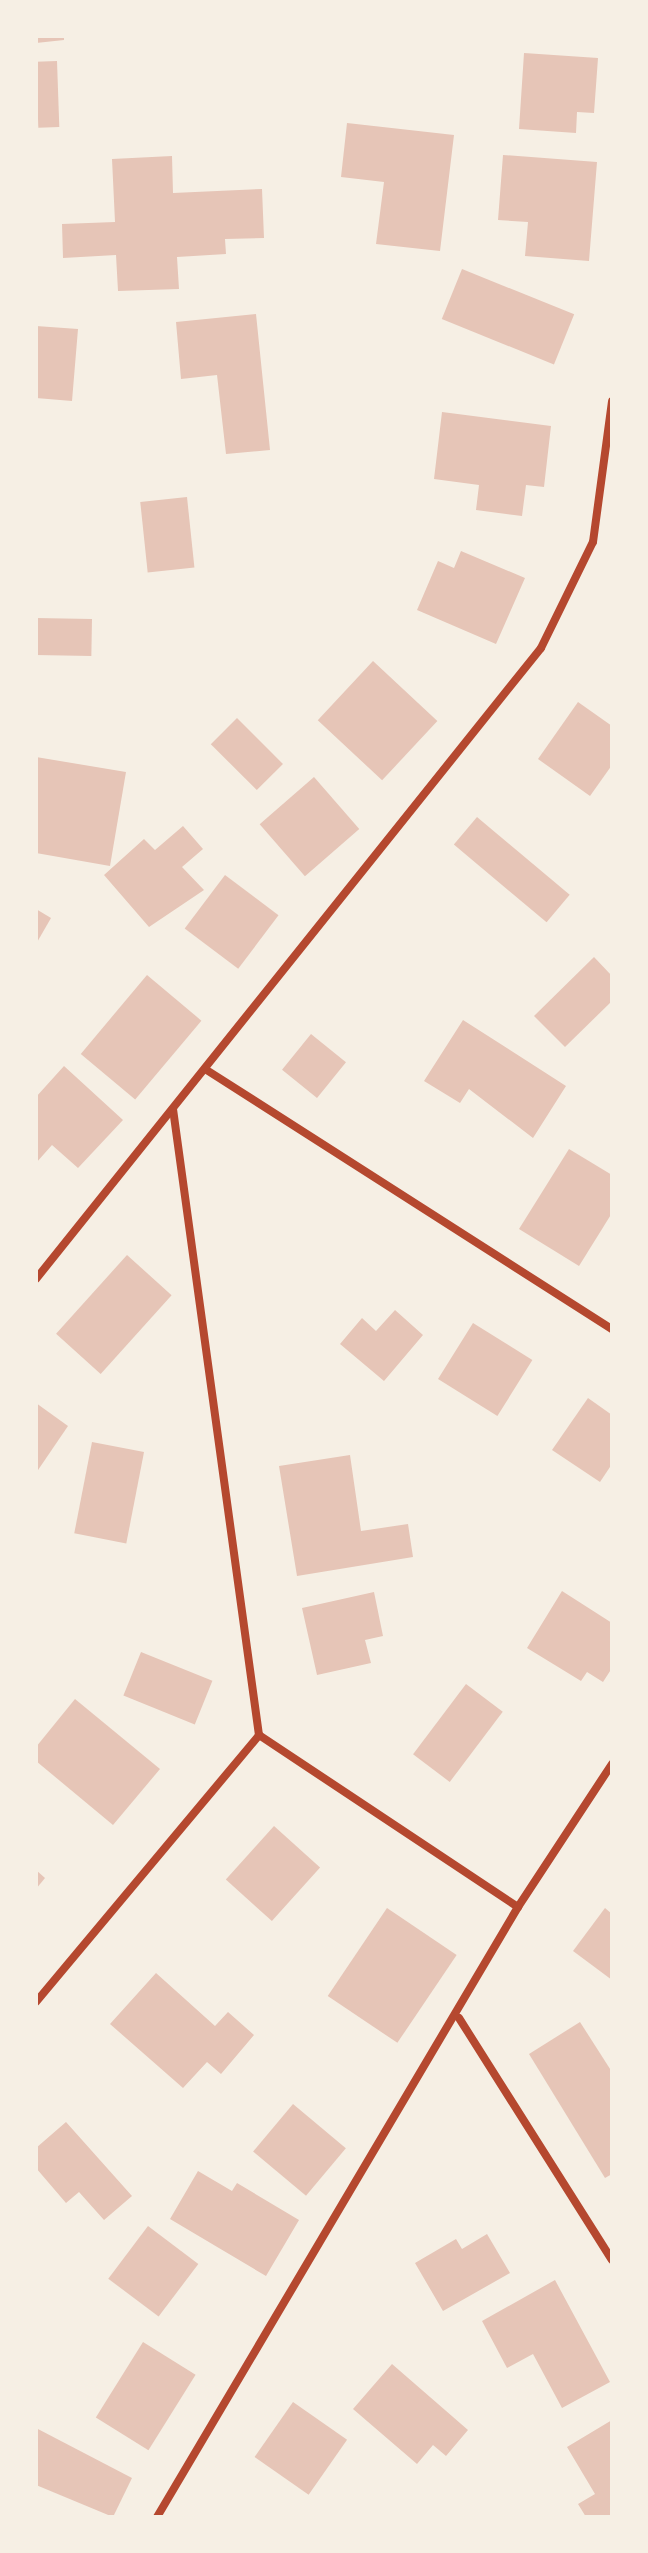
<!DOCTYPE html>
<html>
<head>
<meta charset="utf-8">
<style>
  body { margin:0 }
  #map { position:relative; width:648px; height:2553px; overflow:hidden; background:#f6efe4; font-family:"Playfair Display",serif }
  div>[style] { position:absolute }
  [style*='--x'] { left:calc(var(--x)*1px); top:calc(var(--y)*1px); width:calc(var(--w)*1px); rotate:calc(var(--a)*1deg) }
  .building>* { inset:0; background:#e6c5b7; transform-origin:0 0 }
  .minor>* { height:8px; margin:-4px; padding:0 4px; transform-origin:4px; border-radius:4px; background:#b5482f }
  span { translate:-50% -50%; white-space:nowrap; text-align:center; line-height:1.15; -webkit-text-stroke:6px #f6efe4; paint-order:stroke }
  .frame { position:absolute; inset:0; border:38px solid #f6efe4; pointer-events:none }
</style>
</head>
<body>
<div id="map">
  <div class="building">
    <div style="clip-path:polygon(36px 36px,64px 36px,64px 40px,36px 43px)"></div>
    <div style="clip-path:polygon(524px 53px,598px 58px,594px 113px,577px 112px,576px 133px,519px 129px)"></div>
    <div style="left:57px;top:61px;width:66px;height:21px;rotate:88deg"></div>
    <div style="clip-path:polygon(347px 123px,454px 135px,440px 251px,376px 244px,384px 182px,341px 177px)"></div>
    <div style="clip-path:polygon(503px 155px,597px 162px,589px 261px,525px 256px,528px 222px,498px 220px)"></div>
    <div style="clip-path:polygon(172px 156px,173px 193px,262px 189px,264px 238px,225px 239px,226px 254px,177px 257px,179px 289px,118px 291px,116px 255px,63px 258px,62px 224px,115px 222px,112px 159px)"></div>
    <div style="left:462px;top:269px;width:121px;height:54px;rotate:22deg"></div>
    <div style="clip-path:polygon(256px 314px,270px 450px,226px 454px,217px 375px,181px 379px,176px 322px)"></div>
    <div style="clip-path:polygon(36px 326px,78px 329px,72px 401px,36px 398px)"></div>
    <div style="clip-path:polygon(442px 412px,551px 426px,544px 487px,526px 485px,522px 516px,476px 510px,479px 485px,434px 479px)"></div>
    <div style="left:187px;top:497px;width:71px;height:47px;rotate:84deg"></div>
    <div style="clip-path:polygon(461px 551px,525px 578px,496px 644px,417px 610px,438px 561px,454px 568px)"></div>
    <div style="left:36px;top:618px;width:56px;height:37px;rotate:1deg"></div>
    <div style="left:373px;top:661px;width:88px;height:81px;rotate:43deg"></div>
    <div style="clip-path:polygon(578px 702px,612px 726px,612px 765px,590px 796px,538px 759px)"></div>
    <div style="left:237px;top:718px;width:65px;height:37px;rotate:45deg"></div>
    <div style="clip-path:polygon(36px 757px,126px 772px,110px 866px,36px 853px)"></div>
    <div style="left:314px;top:777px;width:69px;height:72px;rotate:49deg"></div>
    <div style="left:477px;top:817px;width:121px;height:36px;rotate:40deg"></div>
    <div style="clip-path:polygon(183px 826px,203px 849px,182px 867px,204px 890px,149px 927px,104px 875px,144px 839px,155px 850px)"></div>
    <div style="left:225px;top:875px;width:67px;height:67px;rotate:37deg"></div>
    <div style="clip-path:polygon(36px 909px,51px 918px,36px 944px)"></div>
    <div style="clip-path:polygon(594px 957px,612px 976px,612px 1001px,565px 1047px,534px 1016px)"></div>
    <div style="left:147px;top:975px;width:71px;height:103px;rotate:40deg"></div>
    <div style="clip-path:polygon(463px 1020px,566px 1086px,533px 1138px,469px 1089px,460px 1103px,424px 1081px)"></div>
    <div style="left:311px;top:1034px;width:45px;height:46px;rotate:39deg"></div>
    <div style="clip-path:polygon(64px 1066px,123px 1120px,78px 1168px,52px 1145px,36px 1163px,36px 1097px)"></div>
    <div style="clip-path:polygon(569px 1149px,612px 1175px,612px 1213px,579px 1266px,519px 1229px)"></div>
    <div style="left:127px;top:1255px;width:60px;height:106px;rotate:42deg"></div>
    <div style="clip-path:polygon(395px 1310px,423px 1335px,384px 1381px,340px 1344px,362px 1318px,376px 1331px)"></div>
    <div style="left:473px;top:1323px;width:70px;height:66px;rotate:32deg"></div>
    <div style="clip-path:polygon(588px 1398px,612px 1415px,612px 1464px,600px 1482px,552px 1450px)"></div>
    <div style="clip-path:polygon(36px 1403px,68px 1426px,36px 1473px)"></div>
    <div style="left:92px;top:1442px;width:53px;height:93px;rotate:11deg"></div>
    <div style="clip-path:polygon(350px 1455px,361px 1531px,408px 1524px,413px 1557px,297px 1576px,279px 1466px)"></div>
    <div style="clip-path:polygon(562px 1591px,612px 1623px,612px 1668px,603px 1682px,587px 1672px,581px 1681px,527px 1648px)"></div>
    <div style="clip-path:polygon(374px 1592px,383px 1636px,365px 1640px,371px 1663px,317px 1675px,302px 1608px)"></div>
    <div style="left:141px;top:1652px;width:77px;height:47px;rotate:22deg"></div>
    <div style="left:466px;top:1684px;width:46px;height:88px;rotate:37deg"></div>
    <div style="clip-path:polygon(75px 1699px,160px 1769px,113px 1825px,36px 1761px,36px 1747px)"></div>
    <div style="left:274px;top:1826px;width:62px;height:72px;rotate:42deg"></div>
    <div style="clip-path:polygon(36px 1870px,45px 1878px,36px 1889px)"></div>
    <div style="left:387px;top:1908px;width:84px;height:106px;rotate:34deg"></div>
    <div style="clip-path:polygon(605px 1908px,612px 1914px,612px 1980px,573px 1951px)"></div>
    <div style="clip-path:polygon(156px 1973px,215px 2026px,228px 2012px,254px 2035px,221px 2074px,207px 2062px,183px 2088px,110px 2024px)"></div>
    <div style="clip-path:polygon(580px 2022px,612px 2072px,612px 2174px,605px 2178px,529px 2054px)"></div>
    <div style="left:293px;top:2104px;width:69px;height:62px;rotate:40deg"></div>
    <div style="clip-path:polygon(66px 2122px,132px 2196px,104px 2220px,79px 2192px,66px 2203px,36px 2168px,36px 2148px)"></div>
    <div style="clip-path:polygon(198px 2171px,232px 2191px,237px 2183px,299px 2220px,266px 2276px,170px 2219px)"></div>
    <div style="left:148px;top:2226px;width:63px;height:66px;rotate:37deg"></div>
    <div style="clip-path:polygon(487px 2234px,510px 2273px,443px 2311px,415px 2263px,456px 2239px,462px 2249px)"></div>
    <div style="clip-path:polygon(555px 2280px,610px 2382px,562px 2408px,533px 2354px,507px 2368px,482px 2321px)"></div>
    <div style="left:143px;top:2342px;width:62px;height:89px;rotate:32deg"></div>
    <div style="clip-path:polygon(392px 2364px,468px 2430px,446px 2456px,433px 2445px,417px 2464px,353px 2409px)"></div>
    <div style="left:293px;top:2402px;width:66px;height:67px;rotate:35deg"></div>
    <div style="clip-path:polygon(612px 2420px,612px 2517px,586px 2517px,578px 2504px,595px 2494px,567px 2447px)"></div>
    <div style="clip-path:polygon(36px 2428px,132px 2478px,113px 2517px,36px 2485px)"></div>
  </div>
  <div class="minor">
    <div style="--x:205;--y:1069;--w:483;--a:32.6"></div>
    <div style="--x:173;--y:1109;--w:632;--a:82.18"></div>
    <div style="--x:259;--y:1735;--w:311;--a:33.6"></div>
    <div style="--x:36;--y:1279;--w:808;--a:-51.33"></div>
    <div style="--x:541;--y:648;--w:118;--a:-63.9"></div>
    <div style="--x:593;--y:542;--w:142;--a:-82.3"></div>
    <div style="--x:36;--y:2002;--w:348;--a:-50.1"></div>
    <div style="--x:459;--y:2018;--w:286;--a:57.7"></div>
    <div style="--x:157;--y:2517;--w:709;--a:-59.38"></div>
    <div style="--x:518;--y:1907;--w:171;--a:-56.7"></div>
  </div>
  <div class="frame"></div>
</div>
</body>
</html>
